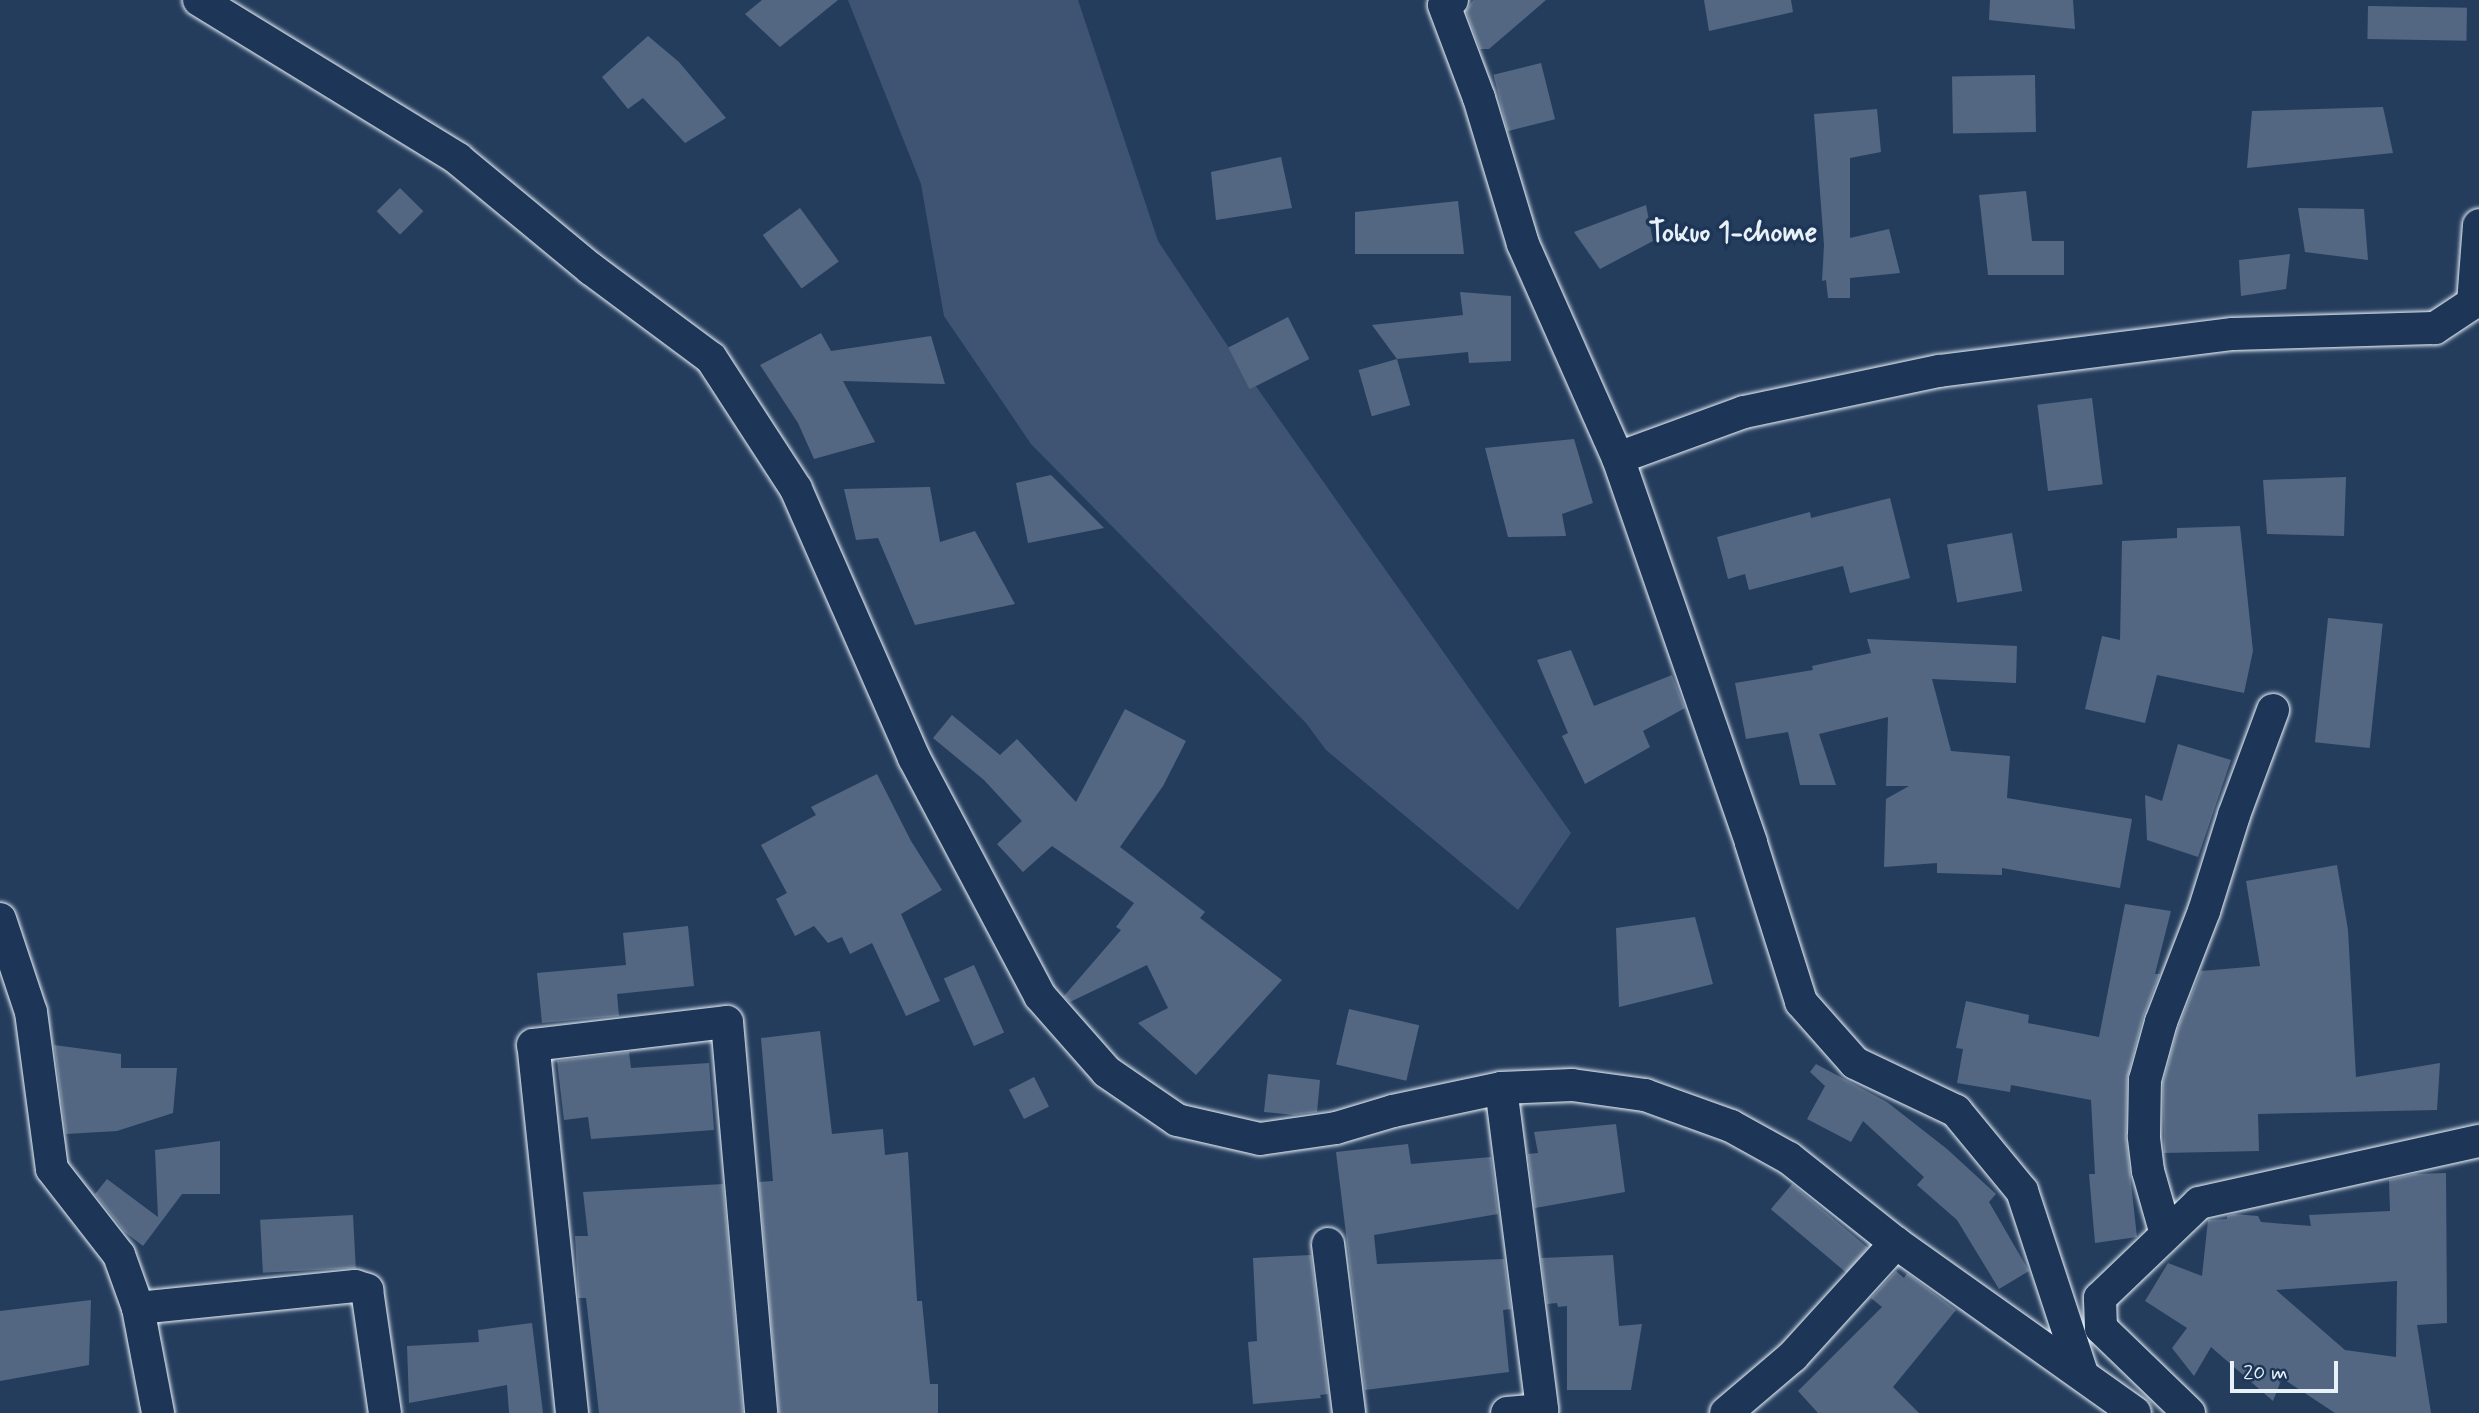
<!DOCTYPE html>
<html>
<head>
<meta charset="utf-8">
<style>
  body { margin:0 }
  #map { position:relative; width:2479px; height:1413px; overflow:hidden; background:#253d5d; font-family:Mynerve,sans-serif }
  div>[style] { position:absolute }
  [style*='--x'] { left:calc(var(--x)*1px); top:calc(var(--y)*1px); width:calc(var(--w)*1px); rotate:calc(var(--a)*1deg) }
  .green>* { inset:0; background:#3e5472 }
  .building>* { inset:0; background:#536782; transform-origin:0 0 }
  .roads { filter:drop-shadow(0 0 2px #e8f1f8) drop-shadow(0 0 2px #e8f1f8) }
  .minor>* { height:32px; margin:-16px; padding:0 16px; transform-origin:16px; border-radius:16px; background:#1d3557 }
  span { translate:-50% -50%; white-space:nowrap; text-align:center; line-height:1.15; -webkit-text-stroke:7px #1d3557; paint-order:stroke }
  .neighbourhood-label { font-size:28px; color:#e8f1f8; font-weight:700 }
  .scale { position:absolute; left:2230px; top:1361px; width:108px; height:32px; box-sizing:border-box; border:4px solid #e8f1f8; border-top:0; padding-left:9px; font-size:21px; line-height:24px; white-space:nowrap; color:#e8f1f8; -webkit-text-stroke:5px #1d3557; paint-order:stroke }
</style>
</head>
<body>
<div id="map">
  <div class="green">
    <div style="clip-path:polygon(848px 0,1078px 0,1158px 241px,1229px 348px,1571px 833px,1518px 910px,1326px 750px,1306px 723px,1031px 444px,944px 316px,921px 184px)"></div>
  </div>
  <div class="building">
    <div style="clip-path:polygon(762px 0,838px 0,780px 47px,745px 14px)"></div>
    <div style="clip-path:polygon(1473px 0,1546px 0,1489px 49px,1480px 49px,1466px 11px)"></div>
    <div style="clip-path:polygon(1704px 0,1791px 0,1793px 12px,1709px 31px)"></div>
    <div style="clip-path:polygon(1990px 0,2073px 0,2075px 29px,1989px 20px)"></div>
    <div style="left:2368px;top:6px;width:99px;height:33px;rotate:1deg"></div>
    <div style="clip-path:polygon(648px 36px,679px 62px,726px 118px,685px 143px,643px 98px,628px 109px,602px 77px)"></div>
    <div style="left:1541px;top:63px;width:58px;height:49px;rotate:76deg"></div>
    <div style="left:2035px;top:75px;width:57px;height:83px;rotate:89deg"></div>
    <div style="clip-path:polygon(2383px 107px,2393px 153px,2247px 168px,2252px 111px)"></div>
    <div style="clip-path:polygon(1877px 109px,1881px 152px,1850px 158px,1850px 238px,1889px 229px,1900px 273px,1850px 278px,1850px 298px,1828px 298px,1826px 280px,1822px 281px,1824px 245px,1814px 114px)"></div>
    <div style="clip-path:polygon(1281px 157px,1292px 208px,1216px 220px,1211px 172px)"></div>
    <div style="left:400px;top:188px;width:33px;height:33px;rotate:45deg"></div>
    <div style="clip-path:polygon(2026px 191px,2032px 241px,2064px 241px,2064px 275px,1988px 275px,1979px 195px)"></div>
    <div style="clip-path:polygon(1458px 201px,1464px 254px,1355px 254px,1355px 212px)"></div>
    <div style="clip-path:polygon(1646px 205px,1653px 241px,1600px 269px,1574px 232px)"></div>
    <div style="left:800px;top:208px;width:66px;height:46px;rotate:54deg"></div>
    <div style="clip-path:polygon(2298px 208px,2364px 209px,2368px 260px,2305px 252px)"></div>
    <div style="clip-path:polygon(2290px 254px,2286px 289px,2241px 296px,2239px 260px)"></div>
    <div style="clip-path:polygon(1460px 292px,1511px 296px,1511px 361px,1469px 363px,1468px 352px,1397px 359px,1372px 325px,1463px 315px)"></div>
    <div style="left:1288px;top:317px;width:47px;height:67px;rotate:63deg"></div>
    <div style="clip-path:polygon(821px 333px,831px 351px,931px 336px,945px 384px,843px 381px,875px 442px,814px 459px,798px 423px,760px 365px)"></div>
    <div style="left:1397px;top:359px;width:48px;height:40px;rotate:74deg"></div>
    <div style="left:2092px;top:398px;width:87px;height:55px;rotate:83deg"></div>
    <div style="clip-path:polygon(1574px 439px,1593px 503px,1562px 514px,1566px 536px,1508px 537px,1485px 448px)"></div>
    <div style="clip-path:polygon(1051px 475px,1104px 528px,1028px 543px,1016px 483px)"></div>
    <div style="clip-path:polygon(2346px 477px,2344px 536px,2267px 534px,2263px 480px)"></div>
    <div style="clip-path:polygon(930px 487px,940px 542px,975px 531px,1015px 604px,915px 625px,878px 538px,856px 540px,844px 489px)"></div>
    <div style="clip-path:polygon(1890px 498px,1910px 578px,1850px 593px,1843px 566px,1749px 590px,1745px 574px,1728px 579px,1717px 537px,1810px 512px,1811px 518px)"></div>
    <div style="clip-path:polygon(2240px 526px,2253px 651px,2244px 693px,2157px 675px,2145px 723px,2085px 709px,2102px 636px,2120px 640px,2122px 541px,2177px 538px,2177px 528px)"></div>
    <div style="left:2012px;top:533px;width:59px;height:66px;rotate:80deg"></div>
    <div style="left:2328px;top:618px;width:55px;height:125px;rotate:6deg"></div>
    <div style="clip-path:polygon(1867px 639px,2017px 646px,2016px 683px,1932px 679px,1951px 751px,2010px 756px,2007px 798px,2132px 819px,2120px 888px,2002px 868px,2002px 875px,1937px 873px,1937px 863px,1884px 867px,1886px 799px,1909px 786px,1886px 786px,1888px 717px,1819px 734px,1836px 785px,1800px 785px,1788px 732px,1746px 739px,1735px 683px,1813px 670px,1812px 666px,1871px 653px)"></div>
    <div style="clip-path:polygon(1571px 650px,1594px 706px,1672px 675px,1685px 708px,1643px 731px,1650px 747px,1585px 784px,1562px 736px,1568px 733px,1537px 660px)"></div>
    <div style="clip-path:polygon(1125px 709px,1186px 741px,1163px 786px,1120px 847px,1205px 912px,1200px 918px,1282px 980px,1196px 1075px,1138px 1023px,1168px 1008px,1147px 965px,1070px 1002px,1064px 996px,1121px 930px,1116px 927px,1134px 903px,1052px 846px,1023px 872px,997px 844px,1022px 821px,984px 780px,933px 738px,952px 715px,1000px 755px,1017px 739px,1076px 802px)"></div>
    <div style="clip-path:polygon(2178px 744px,2231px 760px,2198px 857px,2147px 840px,2145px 795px,2162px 801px)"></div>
    <div style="clip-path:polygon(877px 774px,911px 841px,942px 890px,901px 914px,940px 1001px,906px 1016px,872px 943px,850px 954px,842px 937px,828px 943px,814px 926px,795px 936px,776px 899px,787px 893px,761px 845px,816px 815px,811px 807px)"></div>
    <div style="clip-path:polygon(2337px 865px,2348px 930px,2356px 1077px,2440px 1063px,2437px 1110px,2258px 1114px,2259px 1151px,2164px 1153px,2163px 1083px,2178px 1028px,2201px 971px,2260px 966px,2246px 881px)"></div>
    <div style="clip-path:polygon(2125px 904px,2171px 911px,2155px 974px,2160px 974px,2143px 1017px,2127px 1079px,2126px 1138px,2137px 1237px,2095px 1243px,2089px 1174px,2095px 1174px,2091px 1100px,2011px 1085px,2010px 1092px,1957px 1083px,1963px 1049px,1956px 1048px,1966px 1001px,2029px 1015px,2028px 1023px,2099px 1037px)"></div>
    <div style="clip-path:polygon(1695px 917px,1713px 984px,1619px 1007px,1616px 928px)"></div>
    <div style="clip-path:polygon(688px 926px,694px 986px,617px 994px,619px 1016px,542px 1023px,537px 973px,626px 965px,623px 933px)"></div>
    <div style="left:974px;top:965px;width:74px;height:33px;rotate:66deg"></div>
    <div style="left:1349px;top:1009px;width:72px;height:57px;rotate:13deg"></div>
    <div style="clip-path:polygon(820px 1031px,832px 1134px,883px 1129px,885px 1155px,908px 1152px,917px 1301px,922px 1301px,930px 1384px,938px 1384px,938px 1413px,779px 1413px,759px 1182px,773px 1181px,761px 1038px)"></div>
    <div style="clip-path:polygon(54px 1045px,121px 1054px,121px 1068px,177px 1068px,173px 1113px,117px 1131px,66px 1134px)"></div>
    <div style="clip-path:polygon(629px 1052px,631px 1068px,709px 1063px,714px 1130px,591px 1139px,588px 1117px,564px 1120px,557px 1061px)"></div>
    <div style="clip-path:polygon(1816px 1064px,1887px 1102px,1947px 1149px,1996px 1194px,1989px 1202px,2029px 1271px,1999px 1289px,1957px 1220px,1917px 1185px,1924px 1177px,1863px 1121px,1851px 1142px,1807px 1119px,1825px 1086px,1810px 1072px)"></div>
    <div style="clip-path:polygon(1268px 1074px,1320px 1080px,1317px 1112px,1294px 1115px,1264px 1112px)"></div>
    <div style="left:1034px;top:1077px;width:33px;height:28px;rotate:63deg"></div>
    <div style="clip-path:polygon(1616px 1124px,1625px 1192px,1535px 1208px,1528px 1154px,1538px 1153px,1534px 1132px)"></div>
    <div style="clip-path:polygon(220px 1141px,220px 1194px,182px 1194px,143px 1246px,125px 1232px,95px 1194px,107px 1179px,158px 1217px,155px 1150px)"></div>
    <div style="clip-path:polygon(1408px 1144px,1411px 1164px,1491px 1157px,1498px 1214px,1374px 1235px,1377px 1264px,1504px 1259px,1511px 1309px,1503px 1310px,1509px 1372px,1365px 1390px,1336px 1152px)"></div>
    <div style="clip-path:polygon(evenodd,2446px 1173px,2447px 1323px,2417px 1325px,2431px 1413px,2335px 1413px,2282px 1378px,2273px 1401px,2211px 1347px,2194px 1376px,2172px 1348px,2187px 1328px,2145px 1301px,2168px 1263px,2202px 1276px,2208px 1220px,2227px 1219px,2227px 1216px,2234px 1214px,2258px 1216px,2261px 1222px,2311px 1226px,2309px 1215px,2390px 1211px,2389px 1180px,2415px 1174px,2446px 1173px,2397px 1281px,2396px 1357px,2345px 1350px,2276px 1290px,2397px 1281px)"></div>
    <div style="clip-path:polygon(723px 1184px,743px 1413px,599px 1413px,586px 1298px,578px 1298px,578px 1292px,575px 1236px,588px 1236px,583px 1192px)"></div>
    <div style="left:1792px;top:1184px;width:99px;height:33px;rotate:40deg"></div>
    <div style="left:353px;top:1215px;width:53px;height:93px;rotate:87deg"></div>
    <div style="clip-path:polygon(1311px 1255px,1328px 1394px,1320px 1395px,1321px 1398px,1253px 1404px,1248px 1342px,1257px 1341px,1253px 1258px)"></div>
    <div style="clip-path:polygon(1613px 1255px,1619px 1326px,1642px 1324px,1631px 1390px,1567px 1390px,1567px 1306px,1558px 1307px,1557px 1303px,1547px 1304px,1541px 1258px)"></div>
    <div style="clip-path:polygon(1896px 1271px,1904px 1278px,1907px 1273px,1956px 1310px,1893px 1387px,1919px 1413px,1818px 1413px,1798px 1391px,1882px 1307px,1871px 1298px)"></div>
    <div style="clip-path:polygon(91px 1300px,89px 1365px,0 1381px,0 1311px)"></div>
    <div style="clip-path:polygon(532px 1323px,543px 1413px,509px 1413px,507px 1385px,409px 1403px,407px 1346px,479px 1342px,478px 1330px)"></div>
  </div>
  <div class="roads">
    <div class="minor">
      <div style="--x:199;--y:0;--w:304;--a:31.5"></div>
      <div style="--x:458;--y:159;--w:173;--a:39.6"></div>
      <div style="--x:591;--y:269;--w:149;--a:36.6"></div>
      <div style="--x:711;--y:358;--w:156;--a:57"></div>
      <div style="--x:796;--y:489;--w:294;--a:66.3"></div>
      <div style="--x:914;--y:758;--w:269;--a:62.1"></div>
      <div style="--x:1040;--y:996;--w:101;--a:48.6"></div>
      <div style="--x:1107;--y:1072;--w:85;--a:34.4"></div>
      <div style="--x:1177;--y:1120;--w:85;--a:12.9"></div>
      <div style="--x:1260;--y:1139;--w:77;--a:-8.2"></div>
      <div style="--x:1336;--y:1128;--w:59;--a:-16.6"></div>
      <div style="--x:1393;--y:1111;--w:110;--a:-12"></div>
      <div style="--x:1501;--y:1088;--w:71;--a:-2.4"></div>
      <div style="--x:1572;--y:1085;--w:74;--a:7.8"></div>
      <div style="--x:1645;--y:1095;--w:91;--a:19.8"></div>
      <div style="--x:1731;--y:1126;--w:66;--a:28.9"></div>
      <div style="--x:1789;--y:1158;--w:137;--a:38.5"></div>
      <div style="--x:1896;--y:1243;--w:293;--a:35.4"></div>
      <div style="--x:1452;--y:0;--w:9;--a:148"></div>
      <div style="--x:1444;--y:5;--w:99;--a:69.4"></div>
      <div style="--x:1479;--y:98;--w:152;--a:73.2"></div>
      <div style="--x:1523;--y:244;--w:234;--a:66.1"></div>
      <div style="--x:1618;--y:458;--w:407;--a:70.9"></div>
      <div style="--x:1751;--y:843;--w:167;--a:72.5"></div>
      <div style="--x:1801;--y:1002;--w:81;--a:48.5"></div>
      <div style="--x:1855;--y:1063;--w:112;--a:25.4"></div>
      <div style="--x:1956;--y:1111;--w:104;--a:50.5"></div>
      <div style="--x:2022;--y:1191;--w:192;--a:71.8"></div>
      <div style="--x:2473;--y:303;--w:78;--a:-85.6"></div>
      <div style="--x:1618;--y:458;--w:134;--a:-20.1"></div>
      <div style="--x:1744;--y:412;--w:199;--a:-11.9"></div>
      <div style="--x:1939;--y:371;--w:296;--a:-7.2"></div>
      <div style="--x:2233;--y:334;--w:202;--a:-1.7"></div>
      <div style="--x:2435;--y:328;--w:53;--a:-33.4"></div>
      <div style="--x:0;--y:919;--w:98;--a:71.6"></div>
      <div style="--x:31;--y:1012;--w:158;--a:82.4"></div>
      <div style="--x:52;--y:1169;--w:109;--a:52.1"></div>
      <div style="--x:119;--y:1255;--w:56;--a:70.3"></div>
      <div style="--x:138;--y:1308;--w:107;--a:79.2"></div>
      <div style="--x:1501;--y:1088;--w:325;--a:82.7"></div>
      <div style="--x:1542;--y:1410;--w:35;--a:175"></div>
      <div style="--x:2166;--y:1234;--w:66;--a:-105.9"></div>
      <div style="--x:2148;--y:1171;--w:35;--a:-97"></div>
      <div style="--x:2144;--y:1136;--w:56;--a:-89"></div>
      <div style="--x:2145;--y:1080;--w:60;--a:-74.6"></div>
      <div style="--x:2161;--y:1022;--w:119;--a:-68.8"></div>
      <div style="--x:2204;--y:911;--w:101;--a:-72.6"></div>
      <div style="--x:2234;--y:815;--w:112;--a:-69.6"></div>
      <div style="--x:1328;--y:1244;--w:170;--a:82.9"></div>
      <div style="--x:138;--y:1308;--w:218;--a:-5.8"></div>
      <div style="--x:355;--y:1286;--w:13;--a:18"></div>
      <div style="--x:367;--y:1290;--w:124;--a:81.7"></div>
      <div style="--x:572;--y:1413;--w:370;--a:-96"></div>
      <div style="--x:533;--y:1045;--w:195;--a:-6.8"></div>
      <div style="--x:727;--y:1022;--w:392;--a:85"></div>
      <div style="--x:1726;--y:1413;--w:88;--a:-40.4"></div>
      <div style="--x:1793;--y:1356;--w:153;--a:-47.7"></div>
      <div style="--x:2189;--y:1413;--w:122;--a:-136"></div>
      <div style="--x:2101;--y:1328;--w:30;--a:-92"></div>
      <div style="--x:2100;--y:1298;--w:137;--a:-43.8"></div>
      <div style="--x:2199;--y:1203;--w:287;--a:-12.5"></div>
    </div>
  </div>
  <div class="neighbourhood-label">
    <span style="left:1733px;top:234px">Tokuo 1-chome</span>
  </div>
  <div class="scale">20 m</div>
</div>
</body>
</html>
